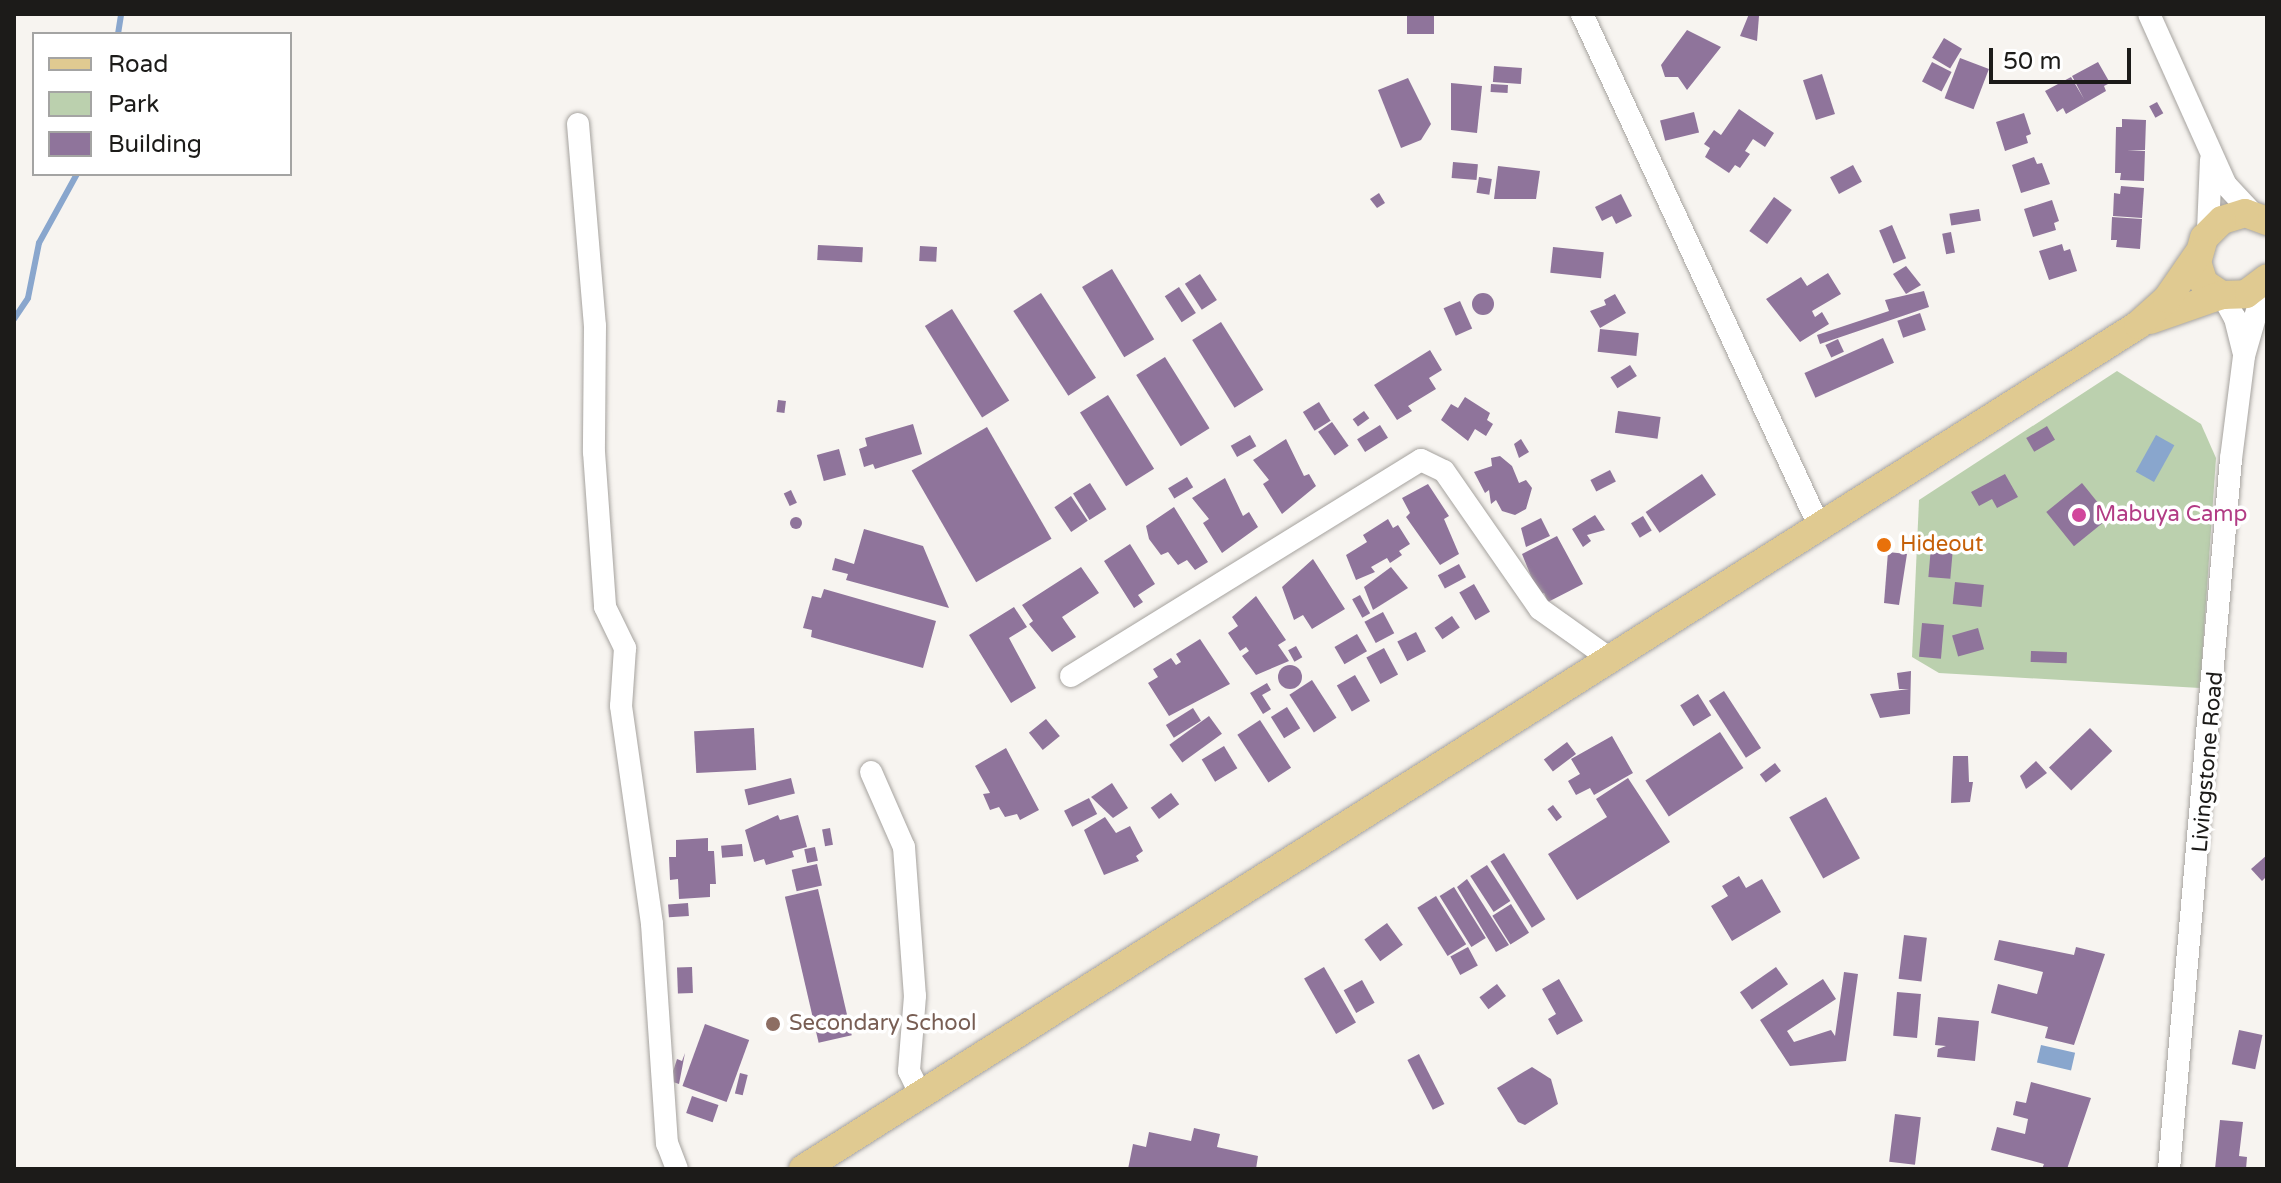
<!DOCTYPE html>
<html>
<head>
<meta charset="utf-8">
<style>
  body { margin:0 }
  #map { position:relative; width:2281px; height:1183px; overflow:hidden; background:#f7f4f0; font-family:"Varela Round",sans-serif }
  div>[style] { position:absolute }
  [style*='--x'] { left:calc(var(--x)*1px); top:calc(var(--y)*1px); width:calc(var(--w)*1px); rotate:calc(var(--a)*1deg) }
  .green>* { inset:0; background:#bbd0ae }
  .water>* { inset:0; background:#89a6cd; transform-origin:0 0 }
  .stream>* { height:6px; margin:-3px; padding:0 3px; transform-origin:3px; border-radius:3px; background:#89a6cd }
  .building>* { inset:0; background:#8f749b; transform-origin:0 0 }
  .round { border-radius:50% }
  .roads { filter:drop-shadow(0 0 2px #a6a39f) drop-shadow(0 0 2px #a6a39f) }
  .minor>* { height:22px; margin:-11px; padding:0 11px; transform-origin:11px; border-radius:11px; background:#fff }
  .major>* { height:28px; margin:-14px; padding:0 14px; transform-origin:14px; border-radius:14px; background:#e0ca91 }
  .dots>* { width:22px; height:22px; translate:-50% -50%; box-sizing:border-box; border:4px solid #fff; border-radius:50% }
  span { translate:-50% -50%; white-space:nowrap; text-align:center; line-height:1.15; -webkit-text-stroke:7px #fff; paint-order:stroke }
  .hotel-label { font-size:22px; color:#b23c85 }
  .left { translate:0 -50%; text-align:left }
  .food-label { font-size:22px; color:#c56008 }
  .street-label { font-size:22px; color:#1c1b19 }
  .education-label { font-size:22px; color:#785e54 }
  .frame { position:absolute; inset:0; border:16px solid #1c1b19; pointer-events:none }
  .legend { position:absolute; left:32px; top:32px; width:260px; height:144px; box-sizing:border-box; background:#fff; border:2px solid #a4a4a3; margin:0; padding:10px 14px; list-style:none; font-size:24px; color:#1c1b19 }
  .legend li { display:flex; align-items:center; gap:16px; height:40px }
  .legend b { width:40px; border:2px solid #a4a4a3 }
  .scale { position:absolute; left:1989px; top:48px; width:142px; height:36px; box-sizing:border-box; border:4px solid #1c1b19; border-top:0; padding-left:10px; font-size:24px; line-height:28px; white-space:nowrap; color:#1c1b19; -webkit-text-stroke:6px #fff; paint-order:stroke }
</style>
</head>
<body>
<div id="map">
  <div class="green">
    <div style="clip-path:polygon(2117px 371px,2201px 424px,2216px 458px,2200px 688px,1939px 673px,1912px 657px,1919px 500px)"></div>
  </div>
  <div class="water">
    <div style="left:2156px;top:435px;width:21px;height:42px;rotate:29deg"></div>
    <div style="left:2041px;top:1045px;width:35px;height:18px;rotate:13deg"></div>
  </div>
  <div class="stream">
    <div style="--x:118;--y:34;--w:20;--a:-81"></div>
    <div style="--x:14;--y:319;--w:25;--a:-56"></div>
    <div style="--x:28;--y:298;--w:56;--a:-78.7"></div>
    <div style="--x:39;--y:243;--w:79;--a:-61.2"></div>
  </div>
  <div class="building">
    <div style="left:1407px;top:14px;width:27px;height:20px"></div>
    <div style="clip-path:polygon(1749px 14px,1759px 16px,1757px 41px,1740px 36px)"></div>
    <div style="clip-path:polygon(1687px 30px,1721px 47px,1687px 90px,1678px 77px,1665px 77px,1661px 65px)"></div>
    <div style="left:1944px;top:38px;width:21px;height:23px;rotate:31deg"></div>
    <div style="left:1960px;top:58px;width:31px;height:43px;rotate:21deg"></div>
    <div style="left:1932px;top:62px;width:22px;height:22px;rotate:27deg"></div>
    <div style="clip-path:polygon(2098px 62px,2110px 83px,2104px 86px,2106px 91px,2066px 114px,2063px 108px,2057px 112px,2045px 91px,2071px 77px,2084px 99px,2072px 76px)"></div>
    <div style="left:1494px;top:66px;width:28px;height:16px;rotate:4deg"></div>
    <div style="left:1822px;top:74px;width:42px;height:20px;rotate:72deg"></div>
    <div style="clip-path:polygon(1408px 78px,1431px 124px,1421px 140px,1401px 148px,1378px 90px)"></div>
    <div style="clip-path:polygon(1451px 83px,1482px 86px,1477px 133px,1451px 130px)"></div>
    <div style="left:1491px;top:84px;width:17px;height:8px;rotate:3deg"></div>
    <div style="left:2157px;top:102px;width:13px;height:9px;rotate:61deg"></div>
    <div style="clip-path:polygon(1739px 109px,1774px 133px,1765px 147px,1753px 139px,1745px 151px,1750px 154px,1740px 168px,1735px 165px,1729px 173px,1705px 157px,1710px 148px,1704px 144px,1714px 130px,1721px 135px)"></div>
    <div style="left:1694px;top:112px;width:21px;height:35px;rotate:76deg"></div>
    <div style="clip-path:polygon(2024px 113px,2031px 134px,2026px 136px,2028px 143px,2005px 151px,1996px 122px)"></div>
    <div style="clip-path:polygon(2122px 119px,2146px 120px,2145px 150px,2127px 151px,2145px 151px,2144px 181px,2120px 180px,2121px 173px,2115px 173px,2116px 127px,2122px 127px)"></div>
    <div style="clip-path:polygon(2034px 157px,2037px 164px,2042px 163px,2050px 184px,2021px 193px,2012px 165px)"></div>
    <div style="left:1453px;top:162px;width:25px;height:16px;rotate:5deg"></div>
    <div style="left:1853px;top:165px;width:19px;height:26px;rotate:62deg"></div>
    <div style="clip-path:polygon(1498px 166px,1540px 171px,1536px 199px,1494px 199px)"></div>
    <div style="left:1479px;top:177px;width:13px;height:16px;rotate:9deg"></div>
    <div style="clip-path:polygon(2121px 186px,2144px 188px,2142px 218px,2113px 216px,2114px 193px,2120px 194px)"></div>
    <div style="clip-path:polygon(1379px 193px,1385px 203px,1377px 208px,1370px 199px)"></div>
    <div style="clip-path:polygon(1621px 194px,1632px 216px,1616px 224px,1612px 216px,1602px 221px,1595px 207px)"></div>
    <div style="left:1774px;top:197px;width:22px;height:42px;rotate:36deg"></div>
    <div style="clip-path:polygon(2052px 200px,2059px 221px,2054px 223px,2056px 230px,2033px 237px,2024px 209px)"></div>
    <div style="left:1979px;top:209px;width:12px;height:30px;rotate:81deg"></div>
    <div style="clip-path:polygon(2112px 217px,2142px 219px,2140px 249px,2116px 247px,2117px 240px,2111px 240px)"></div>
    <div style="left:1892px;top:225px;width:36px;height:14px;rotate:67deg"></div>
    <div style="left:1951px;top:232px;width:21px;height:9px;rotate:79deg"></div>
    <div style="clip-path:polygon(2062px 244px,2064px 251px,2070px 249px,2077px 271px,2049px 280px,2039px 251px)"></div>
    <div style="left:818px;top:245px;width:45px;height:15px;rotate:3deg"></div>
    <div style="left:920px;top:246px;width:17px;height:15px;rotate:3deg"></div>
    <div style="left:1553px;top:247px;width:51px;height:26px;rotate:6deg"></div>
    <div style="clip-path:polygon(1906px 266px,1921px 285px,1906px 294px,1893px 274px)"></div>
    <div style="left:1112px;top:269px;width:82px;height:35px;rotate:59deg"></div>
    <div style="clip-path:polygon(1828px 273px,1841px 294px,1812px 311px,1815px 317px,1822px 312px,1829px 324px,1800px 342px,1766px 299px,1801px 277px,1807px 286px)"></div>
    <div style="left:1200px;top:274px;width:31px;height:18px;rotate:57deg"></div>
    <div style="left:1179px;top:287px;width:31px;height:17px;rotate:57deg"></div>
    <div style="clip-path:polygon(1924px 291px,1929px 307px,1820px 344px,1817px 335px,1889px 311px,1885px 300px)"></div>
    <div style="left:1041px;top:293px;width:101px;height:33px;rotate:57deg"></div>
    <div class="round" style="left:1472px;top:293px;width:22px;height:22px"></div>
    <div style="clip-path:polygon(1615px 294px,1626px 313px,1600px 328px,1590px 311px,1606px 305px,1604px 300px)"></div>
    <div style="left:1460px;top:301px;width:30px;height:18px;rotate:66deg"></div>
    <div style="left:952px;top:309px;width:108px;height:32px;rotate:58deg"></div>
    <div style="left:1920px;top:313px;width:18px;height:24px;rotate:71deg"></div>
    <div style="left:1221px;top:322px;width:80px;height:34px;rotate:58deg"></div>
    <div style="left:1600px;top:329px;width:39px;height:23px;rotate:6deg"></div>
    <div style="left:1883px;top:338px;width:27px;height:86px;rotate:66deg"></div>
    <div style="left:1838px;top:339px;width:14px;height:14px;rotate:65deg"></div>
    <div style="clip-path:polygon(1430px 350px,1442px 370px,1429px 378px,1436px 389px,1408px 406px,1412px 411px,1397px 420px,1374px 385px)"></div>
    <div style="left:1165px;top:357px;width:84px;height:34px;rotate:58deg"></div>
    <div style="left:1630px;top:365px;width:13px;height:23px;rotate:58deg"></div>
    <div style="left:1108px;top:395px;width:87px;height:33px;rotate:58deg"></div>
    <div style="clip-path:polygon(1465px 397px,1490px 413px,1487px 420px,1493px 424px,1486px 436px,1475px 429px,1468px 441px,1441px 420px,1451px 404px,1458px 408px)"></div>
    <div style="left:778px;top:400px;width:8px;height:12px;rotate:7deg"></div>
    <div style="left:1319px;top:402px;width:22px;height:19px;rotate:58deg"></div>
    <div style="left:1364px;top:411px;width:9px;height:14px;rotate:54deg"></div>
    <div style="left:1618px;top:411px;width:43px;height:22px;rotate:8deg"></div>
    <div style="left:1332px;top:422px;width:29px;height:17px;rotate:55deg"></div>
    <div style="clip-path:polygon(913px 424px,922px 454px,875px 469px,873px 464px,864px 467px,859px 449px,867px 446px,865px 438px)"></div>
    <div style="left:1380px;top:425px;width:15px;height:27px;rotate:58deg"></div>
    <div style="left:2047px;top:426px;width:16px;height:24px;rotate:60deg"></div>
    <div style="left:987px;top:427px;width:129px;height:87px;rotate:60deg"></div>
    <div style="left:1250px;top:435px;width:13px;height:22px;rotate:61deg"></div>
    <div style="clip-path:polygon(1286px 439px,1304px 476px,1309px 474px,1316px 486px,1282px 514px,1263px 484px,1269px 480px,1253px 460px)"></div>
    <div style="clip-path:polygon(1521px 439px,1529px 452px,1519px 458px,1514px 444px)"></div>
    <div style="left:839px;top:449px;width:27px;height:23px;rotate:75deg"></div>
    <div style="clip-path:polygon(1500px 456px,1512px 466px,1519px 483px,1526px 480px,1532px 488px,1526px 509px,1515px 515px,1502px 511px,1496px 500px,1491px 504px,1489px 490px,1485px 493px,1474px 472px,1492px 466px,1491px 458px)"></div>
    <div style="left:1610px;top:470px;width:13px;height:22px;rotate:63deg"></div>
    <div style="left:1702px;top:474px;width:25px;height:68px;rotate:56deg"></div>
    <div style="clip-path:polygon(2005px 474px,2018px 497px,1997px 508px,1992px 499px,1979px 506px,1971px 492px)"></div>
    <div style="left:1187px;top:477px;width:12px;height:22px;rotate:59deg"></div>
    <div style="clip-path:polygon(1225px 478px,1243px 516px,1249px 512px,1258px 527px,1222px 553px,1203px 523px,1209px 519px,1192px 498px)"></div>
    <div style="left:1090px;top:483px;width:31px;height:20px;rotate:58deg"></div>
    <div style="left:2082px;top:483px;width:44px;height:46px;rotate:51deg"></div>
    <div style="clip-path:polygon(1428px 484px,1449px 516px,1444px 519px,1459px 554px,1440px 565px,1406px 517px,1410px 513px,1402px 498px)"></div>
    <div style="left:791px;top:490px;width:14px;height:8px;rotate:65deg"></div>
    <div style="left:1071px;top:496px;width:30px;height:20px;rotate:56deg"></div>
    <div style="clip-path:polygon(1174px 507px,1208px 562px,1195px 570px,1187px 560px,1178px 565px,1168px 552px,1161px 555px,1149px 539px,1146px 526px)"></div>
    <div style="clip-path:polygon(1595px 515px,1605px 530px,1587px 535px,1591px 541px,1583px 547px,1572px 529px)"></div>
    <div style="left:1643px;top:516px;width:17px;height:14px;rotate:59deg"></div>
    <div class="round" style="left:790px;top:517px;width:12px;height:12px"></div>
    <div style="clip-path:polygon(1541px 518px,1550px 536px,1526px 547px,1521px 528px)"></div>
    <div style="clip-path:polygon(1388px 519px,1393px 528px,1398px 525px,1410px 544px,1399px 551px,1402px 555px,1390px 563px,1387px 558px,1371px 567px,1375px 572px,1356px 580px,1346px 555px,1367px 542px,1363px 535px)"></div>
    <div style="clip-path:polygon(864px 529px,923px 546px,949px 608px,846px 580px,848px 574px,832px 570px,835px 558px,854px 564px)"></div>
    <div style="clip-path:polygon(1557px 536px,1583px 584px,1548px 602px,1544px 593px,1539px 596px,1522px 554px)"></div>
    <div style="clip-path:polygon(1130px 544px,1155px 584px,1138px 595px,1143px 602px,1134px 608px,1104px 561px)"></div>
    <div style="left:1931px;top:547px;width:22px;height:30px;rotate:5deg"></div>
    <div style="clip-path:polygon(1888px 552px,1907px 554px,1899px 605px,1884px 603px)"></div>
    <div style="clip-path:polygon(1313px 559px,1345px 609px,1312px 629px,1303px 615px,1294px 620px,1282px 587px)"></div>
    <div style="left:1459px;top:564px;width:15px;height:24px;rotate:62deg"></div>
    <div style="clip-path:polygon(1081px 567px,1099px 593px,1062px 617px,1076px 637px,1052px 652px,1029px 624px,1033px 621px,1022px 605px)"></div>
    <div style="clip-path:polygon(1391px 567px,1408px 588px,1373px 610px,1364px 587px)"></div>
    <div style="left:1955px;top:582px;width:29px;height:22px;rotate:6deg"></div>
    <div style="left:1474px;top:584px;width:32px;height:17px;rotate:60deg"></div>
    <div style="clip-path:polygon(824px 589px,936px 621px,923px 668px,811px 637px,812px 630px,803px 628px,812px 596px,821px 598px)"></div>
    <div style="left:1360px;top:595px;width:21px;height:9px;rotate:61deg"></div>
    <div style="clip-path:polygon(1256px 596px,1286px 640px,1278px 645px,1289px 661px,1256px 675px,1242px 656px,1249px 651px,1246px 647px,1240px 651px,1228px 633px,1238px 626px,1232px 617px)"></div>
    <div style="clip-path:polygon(1014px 607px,1027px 627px,1009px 638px,1036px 688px,1011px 703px,969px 635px)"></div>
    <div style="left:1383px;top:612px;width:24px;height:21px;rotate:62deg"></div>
    <div style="left:1452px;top:616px;width:14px;height:21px;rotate:56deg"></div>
    <div style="left:1922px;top:623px;width:22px;height:34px;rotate:5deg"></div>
    <div style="left:1978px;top:628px;width:22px;height:27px;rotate:74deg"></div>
    <div style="left:1416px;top:632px;width:22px;height:21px;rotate:63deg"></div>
    <div style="left:1357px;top:634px;width:20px;height:26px;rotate:60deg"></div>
    <div style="clip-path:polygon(1200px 639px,1230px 684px,1169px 716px,1148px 683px,1158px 677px,1153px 669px,1171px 658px,1176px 665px,1181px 662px,1176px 654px)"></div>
    <div style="left:1296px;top:646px;width:13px;height:9px;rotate:61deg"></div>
    <div style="left:1384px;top:648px;width:30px;height:20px;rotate:62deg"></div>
    <div style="left:2031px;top:651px;width:36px;height:11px;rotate:2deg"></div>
    <div class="round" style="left:1278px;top:665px;width:24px;height:24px"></div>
    <div style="clip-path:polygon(1911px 671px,1910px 714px,1880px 718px,1870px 694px,1909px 689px,1899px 689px,1897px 673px)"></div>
    <div style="left:1355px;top:675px;width:30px;height:21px;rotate:60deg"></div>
    <div style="left:1312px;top:680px;width:45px;height:27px;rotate:57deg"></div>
    <div style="clip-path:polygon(1267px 683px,1271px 690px,1262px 695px,1271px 709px,1263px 714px,1250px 693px)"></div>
    <div style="left:1724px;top:691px;width:68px;height:18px;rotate:57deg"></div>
    <div style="left:1698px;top:694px;width:25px;height:21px;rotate:58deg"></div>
    <div style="left:1287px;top:707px;width:25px;height:19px;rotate:58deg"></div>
    <div style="left:1193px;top:708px;width:15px;height:32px;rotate:58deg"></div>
    <div style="left:1209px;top:716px;width:22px;height:49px;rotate:54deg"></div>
    <div style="left:1046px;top:719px;width:22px;height:22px;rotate:51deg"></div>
    <div style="left:1260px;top:720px;width:57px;height:27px;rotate:57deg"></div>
    <div style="left:754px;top:728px;width:42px;height:60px;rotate:87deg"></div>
    <div style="left:2090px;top:728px;width:32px;height:57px;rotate:46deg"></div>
    <div style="left:1720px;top:732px;width:43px;height:89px;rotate:57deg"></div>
    <div style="clip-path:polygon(1612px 736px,1633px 773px,1594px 795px,1590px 788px,1576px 795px,1568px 781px,1580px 774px,1571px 759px)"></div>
    <div style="left:1567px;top:742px;width:15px;height:29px;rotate:53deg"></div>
    <div style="left:1224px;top:746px;width:26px;height:26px;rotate:59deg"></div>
    <div style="clip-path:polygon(1006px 748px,1039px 810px,1020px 820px,1017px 814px,1005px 817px,999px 807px,990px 810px,983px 794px,990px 793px,975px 766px)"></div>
    <div style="clip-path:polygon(1953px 756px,1968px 756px,1969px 782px,1973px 782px,1970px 802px,1951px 803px)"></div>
    <div style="clip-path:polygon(2036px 761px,2047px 773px,2026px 789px,2020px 776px)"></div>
    <div style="left:1775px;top:763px;width:10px;height:19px;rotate:53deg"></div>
    <div style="left:791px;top:778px;width:16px;height:48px;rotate:76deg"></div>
    <div style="clip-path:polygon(1628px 778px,1670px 842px,1577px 900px,1548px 854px,1607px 817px,1596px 799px)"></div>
    <div style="clip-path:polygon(1112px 783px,1128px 808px,1113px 818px,1091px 797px)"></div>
    <div style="left:1171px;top:793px;width:14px;height:25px;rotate:54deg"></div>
    <div style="left:1826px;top:797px;width:70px;height:42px;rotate:61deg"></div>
    <div style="left:1089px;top:798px;width:18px;height:28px;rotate:63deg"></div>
    <div style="left:1553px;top:805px;width:15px;height:7px;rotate:53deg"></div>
    <div style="clip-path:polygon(778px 815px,780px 820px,798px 815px,807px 847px,792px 851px,794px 857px,766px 865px,764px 859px,754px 862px,745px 830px)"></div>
    <div style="clip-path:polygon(1105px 817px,1116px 833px,1130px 826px,1143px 851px,1136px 856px,1139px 861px,1104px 875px,1084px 830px)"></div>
    <div style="left:830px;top:828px;width:17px;height:8px;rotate:80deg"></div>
    <div style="clip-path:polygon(708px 838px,708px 851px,714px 851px,716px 884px,710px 884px,710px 897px,679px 899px,678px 879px,670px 880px,669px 857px,676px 857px,676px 840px)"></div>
    <div style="left:742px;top:844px;width:12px;height:21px;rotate:85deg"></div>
    <div style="left:815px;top:847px;width:14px;height:11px;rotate:78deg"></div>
    <div style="left:1504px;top:853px;width:78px;height:16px;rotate:58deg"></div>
    <div style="clip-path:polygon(2267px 855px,2267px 876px,2262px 881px,2251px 869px)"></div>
    <div style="left:817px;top:864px;width:22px;height:26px;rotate:77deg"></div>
    <div style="left:1487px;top:865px;width:43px;height:20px;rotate:57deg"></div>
    <div style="clip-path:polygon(1739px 876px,1746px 888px,1762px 879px,1781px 912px,1732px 941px,1711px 906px,1728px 896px,1722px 886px)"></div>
    <div style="clip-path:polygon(1467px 879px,1509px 945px,1496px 952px,1457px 887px)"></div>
    <div style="left:1454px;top:887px;width:60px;height:17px;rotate:58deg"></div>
    <div style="left:818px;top:889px;width:150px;height:34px;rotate:77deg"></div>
    <div style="left:1436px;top:896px;width:57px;height:22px;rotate:58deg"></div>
    <div style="left:688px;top:903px;width:13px;height:20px;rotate:86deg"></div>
    <div style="left:1511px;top:904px;width:34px;height:22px;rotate:58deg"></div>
    <div style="left:1387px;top:923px;width:27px;height:28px;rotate:54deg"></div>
    <div style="left:1904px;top:935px;width:23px;height:44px;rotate:7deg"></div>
    <div style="clip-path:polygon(1999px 940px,2074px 955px,2076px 947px,2105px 954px,2074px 1045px,2045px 1038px,2048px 1027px,1991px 1013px,1998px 984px,2037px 994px,2043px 972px,1994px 960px)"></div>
    <div style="left:1468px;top:947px;width:21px;height:20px;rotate:62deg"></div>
    <div style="left:692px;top:967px;width:26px;height:15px;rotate:88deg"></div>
    <div style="left:1324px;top:967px;width:64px;height:23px;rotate:60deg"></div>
    <div style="left:1776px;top:967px;width:21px;height:44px;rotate:55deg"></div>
    <div style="clip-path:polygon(1844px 972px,1858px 974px,1846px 1061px,1790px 1066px,1760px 1020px,1823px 979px,1836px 999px,1787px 1031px,1794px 1042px,1831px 1030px,1835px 1036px)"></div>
    <div style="clip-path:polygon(1559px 979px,1583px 1021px,1557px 1035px,1548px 1019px,1556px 1014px,1542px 989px)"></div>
    <div style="left:1362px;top:980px;width:26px;height:21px;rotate:61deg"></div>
    <div style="left:1497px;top:984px;width:15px;height:22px;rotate:53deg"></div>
    <div style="left:1897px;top:992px;width:24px;height:44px;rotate:5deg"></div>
    <div style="clip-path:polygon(1938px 1017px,1979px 1021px,1975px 1061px,1937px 1057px,1938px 1049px,1946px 1046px,1935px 1045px)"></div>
    <div style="left:705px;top:1024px;width:47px;height:66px;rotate:20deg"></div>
    <div style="left:2239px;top:1030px;width:24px;height:35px;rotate:12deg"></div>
    <div style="clip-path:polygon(685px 1053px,679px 1084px,670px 1081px,677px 1059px,682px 1061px)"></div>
    <div style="left:1419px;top:1054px;width:56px;height:13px;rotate:63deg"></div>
    <div style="clip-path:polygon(1532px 1067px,1551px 1079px,1558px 1104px,1525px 1125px,1518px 1122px,1497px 1088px)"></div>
    <div style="left:740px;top:1073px;width:8px;height:21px;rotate:14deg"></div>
    <div style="clip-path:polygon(2031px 1082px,2091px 1098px,2067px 1169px,2042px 1169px,2044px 1164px,1991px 1150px,1997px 1127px,2025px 1134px,2028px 1119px,2013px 1115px,2016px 1101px,2026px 1103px)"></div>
    <div style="left:692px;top:1096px;width:28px;height:18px;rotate:19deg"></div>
    <div style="left:1895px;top:1114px;width:26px;height:48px;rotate:7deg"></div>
    <div style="clip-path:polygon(2220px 1120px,2243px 1122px,2239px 1156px,2247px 1157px,2246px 1169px,2215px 1169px)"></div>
    <div style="clip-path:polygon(1194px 1128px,1220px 1134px,1217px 1147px,1258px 1156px,1256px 1169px,1128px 1169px,1133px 1144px,1146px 1147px,1149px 1132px,1191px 1141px)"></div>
  </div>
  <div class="roads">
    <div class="minor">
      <div style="--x:1582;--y:14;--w:566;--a:65.15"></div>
      <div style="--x:2149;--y:14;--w:188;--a:65.8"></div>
      <div style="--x:2226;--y:185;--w:40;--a:47"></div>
      <div style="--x:578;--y:124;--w:203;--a:85.2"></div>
      <div style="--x:595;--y:326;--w:126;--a:90.5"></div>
      <div style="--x:594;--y:452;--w:155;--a:85.9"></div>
      <div style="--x:605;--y:607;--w:46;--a:64"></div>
      <div style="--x:625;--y:648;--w:58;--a:93.9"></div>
      <div style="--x:621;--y:706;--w:220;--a:81.9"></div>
      <div style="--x:652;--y:924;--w:220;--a:86.1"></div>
      <div style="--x:667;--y:1143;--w:28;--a:69"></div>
      <div style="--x:2208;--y:231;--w:71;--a:-87.6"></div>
      <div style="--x:2222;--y:295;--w:26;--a:61"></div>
      <div style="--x:2235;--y:318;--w:34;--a:76"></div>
      <div style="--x:1071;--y:676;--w:411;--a:-31.7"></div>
      <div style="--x:1421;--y:460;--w:25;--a:26"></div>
      <div style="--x:1444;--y:471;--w:168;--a:55.2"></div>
      <div style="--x:1540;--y:609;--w:86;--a:35.5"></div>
      <div style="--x:871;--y:772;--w:82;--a:66.3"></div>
      <div style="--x:904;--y:847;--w:149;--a:85.8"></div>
      <div style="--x:915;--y:996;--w:75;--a:94.6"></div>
      <div style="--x:909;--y:1071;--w:28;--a:64"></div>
      <div style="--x:2169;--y:1169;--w:713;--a:-85.01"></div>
      <div style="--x:2231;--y:459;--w:104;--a:-82.8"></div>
      <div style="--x:2244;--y:356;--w:80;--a:-74.1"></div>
    </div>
    <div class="major">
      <div style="--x:2267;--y:221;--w:23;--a:-160"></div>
      <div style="--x:2245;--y:213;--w:24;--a:163"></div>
      <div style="--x:2222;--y:220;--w:25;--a:135"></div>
      <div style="--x:2204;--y:238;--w:25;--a:106"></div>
      <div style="--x:2197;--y:262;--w:22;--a:72"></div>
      <div style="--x:2204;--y:283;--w:22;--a:34"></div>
      <div style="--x:2222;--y:295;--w:24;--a:-2"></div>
      <div style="--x:2246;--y:294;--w:26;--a:-37"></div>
      <div style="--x:2150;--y:320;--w:76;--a:-19.1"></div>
      <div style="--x:803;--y:1169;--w:1579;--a:-32.3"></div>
      <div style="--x:2138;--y:325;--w:39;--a:-42"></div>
      <div style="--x:2167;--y:299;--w:55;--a:-55.4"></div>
    </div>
  </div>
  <div class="dots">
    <div style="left:2079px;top:515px;background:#d1479c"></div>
    <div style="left:1884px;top:545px;background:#e8710a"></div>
    <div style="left:773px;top:1024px;background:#8d6e63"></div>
  </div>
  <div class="hotel-label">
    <span class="left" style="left:2095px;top:515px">Mabuya Camp</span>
  </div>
  <div class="food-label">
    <span class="left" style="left:1900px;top:545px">Hideout</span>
  </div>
  <div class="street-label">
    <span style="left:2208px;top:762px;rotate:-85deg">Livingstone Road</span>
  </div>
  <div class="education-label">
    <span class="left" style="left:789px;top:1024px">Secondary School</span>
  </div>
  <div class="frame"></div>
  <ul class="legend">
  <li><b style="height:10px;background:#e0ca91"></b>Road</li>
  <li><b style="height:22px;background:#bbd0ae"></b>Park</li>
  <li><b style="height:22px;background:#8f749b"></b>Building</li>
  </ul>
  <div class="scale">50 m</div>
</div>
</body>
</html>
